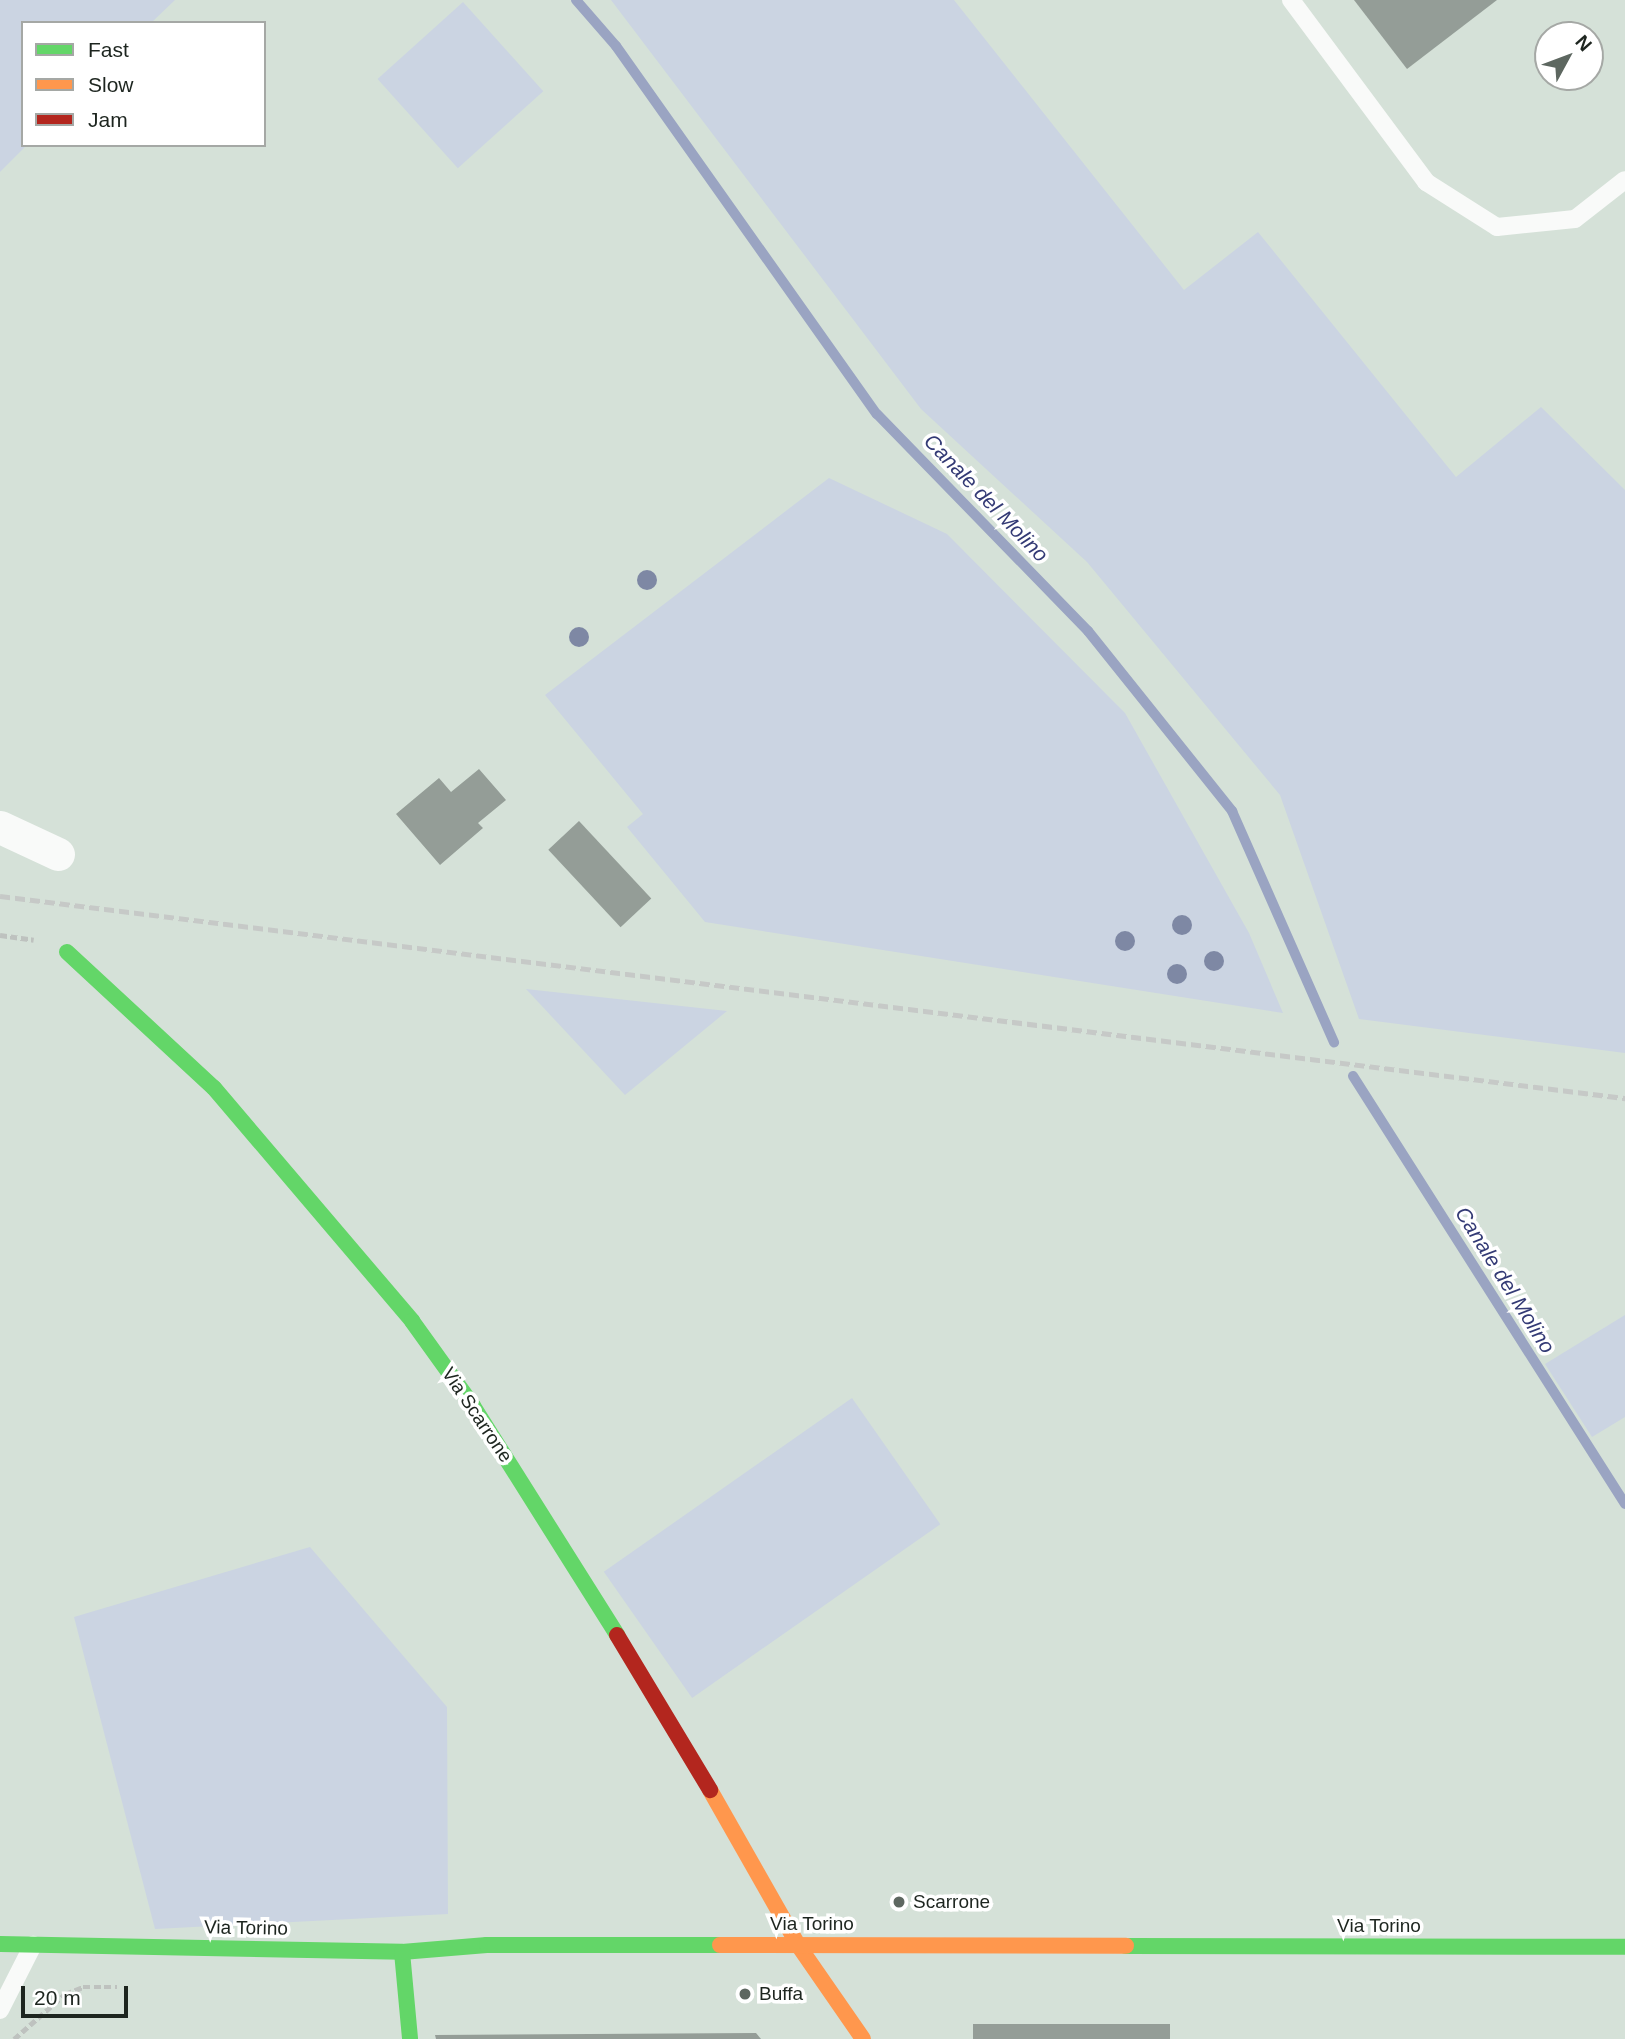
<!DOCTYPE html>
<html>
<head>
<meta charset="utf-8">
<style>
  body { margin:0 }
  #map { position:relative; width:1625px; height:2039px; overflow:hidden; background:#d5e1d8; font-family:Arial,sans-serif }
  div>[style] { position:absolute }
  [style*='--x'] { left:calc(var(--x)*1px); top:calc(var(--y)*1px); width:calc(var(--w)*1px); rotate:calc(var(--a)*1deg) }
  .green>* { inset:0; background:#cbd4e2; transform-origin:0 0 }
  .stream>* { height:10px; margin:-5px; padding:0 5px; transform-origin:5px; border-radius:5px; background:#9aa4c2 }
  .building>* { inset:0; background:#949d97; transform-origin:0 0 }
  .path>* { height:4.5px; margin-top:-2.25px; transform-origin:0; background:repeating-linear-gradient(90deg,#bec2bf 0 7px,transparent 0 10.5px) }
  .lane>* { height:18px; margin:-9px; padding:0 9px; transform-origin:9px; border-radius:9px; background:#f9faf9 }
  .street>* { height:33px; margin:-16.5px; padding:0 16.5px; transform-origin:16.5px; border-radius:16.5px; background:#f9faf9 }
  .fast>* { height:16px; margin:-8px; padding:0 8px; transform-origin:8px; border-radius:8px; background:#63d668 }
  .slow>* { height:16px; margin:-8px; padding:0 8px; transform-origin:8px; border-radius:8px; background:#ff974d }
  .jam>* { height:16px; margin:-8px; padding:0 8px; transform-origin:8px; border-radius:8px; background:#b3261e }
  .rail>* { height:5px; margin-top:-2.5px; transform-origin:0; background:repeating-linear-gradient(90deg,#c6c9c7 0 10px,transparent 0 15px) }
  .trees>* { width:20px; height:20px; margin:-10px; border-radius:50%; background:#7e88a4 }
  .dots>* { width:19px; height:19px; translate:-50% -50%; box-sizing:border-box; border:4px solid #fff; border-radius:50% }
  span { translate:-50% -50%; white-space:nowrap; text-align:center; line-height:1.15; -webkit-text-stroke:7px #fff; paint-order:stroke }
  .street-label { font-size:19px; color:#1d251f }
  .poi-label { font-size:19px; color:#1d251f }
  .left { translate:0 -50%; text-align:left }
  .water-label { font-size:21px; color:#333a75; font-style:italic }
  .legend { position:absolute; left:21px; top:21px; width:245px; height:126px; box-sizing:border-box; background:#fff; border:2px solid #a5a8a5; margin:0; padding:9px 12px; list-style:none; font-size:21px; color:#1d251f }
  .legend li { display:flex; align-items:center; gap:14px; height:35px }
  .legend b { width:35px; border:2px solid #a5a8a5 }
  .north { position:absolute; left:1534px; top:21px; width:70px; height:70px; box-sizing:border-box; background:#fff; border:2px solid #a5a8a5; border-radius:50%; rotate:49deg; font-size:19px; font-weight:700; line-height:28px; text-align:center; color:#1d251f }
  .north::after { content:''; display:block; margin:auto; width:24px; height:32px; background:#5d6760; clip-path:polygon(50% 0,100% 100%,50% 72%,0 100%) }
  .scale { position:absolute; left:21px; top:1986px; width:107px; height:32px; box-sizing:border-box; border:4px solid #1d251f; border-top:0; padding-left:9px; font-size:21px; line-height:24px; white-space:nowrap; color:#1d251f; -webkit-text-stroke:5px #fff; paint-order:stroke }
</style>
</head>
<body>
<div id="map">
  <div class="green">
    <div style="clip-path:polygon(0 0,175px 0,151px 23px,23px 23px,23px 145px,27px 145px,0 172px)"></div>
    <div style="clip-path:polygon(611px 0,954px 0,1184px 290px,1258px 232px,1456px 477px,1541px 407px,1625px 490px,1625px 1053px,1359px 1019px,1280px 795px,1087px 562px,921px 409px)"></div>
    <div style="left:463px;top:2px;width:120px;height:115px;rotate:48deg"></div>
    <div style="clip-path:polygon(829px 478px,947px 534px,1125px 713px,1249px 933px,1283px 1013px,705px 922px,627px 827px,643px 814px,545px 695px)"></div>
    <div style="clip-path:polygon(526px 989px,727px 1011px,625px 1095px)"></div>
    <div style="clip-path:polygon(1625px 1315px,1625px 1417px,1592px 1437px,1545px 1364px)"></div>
    <div style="left:852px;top:1398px;width:154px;height:303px;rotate:55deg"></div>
    <div style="clip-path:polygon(310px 1547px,447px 1707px,448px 1914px,155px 1929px,74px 1617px)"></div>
  </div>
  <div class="stream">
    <div style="--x:576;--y:0;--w:61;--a:49"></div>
    <div style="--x:616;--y:46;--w:451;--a:54.7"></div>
    <div style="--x:877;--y:414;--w:303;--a:45.8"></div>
    <div style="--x:1088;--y:631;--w:231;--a:51.3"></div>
    <div style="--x:1232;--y:811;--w:253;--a:66.2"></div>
    <div style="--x:1353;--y:1076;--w:507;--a:57.56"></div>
  </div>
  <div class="building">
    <div style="clip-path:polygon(1354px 0,1497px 0,1407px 69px)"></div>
    <div style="clip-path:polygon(479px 769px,506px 800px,478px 823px,483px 828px,440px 865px,396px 814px,439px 778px,451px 792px)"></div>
    <div style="left:579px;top:821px;width:106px;height:42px;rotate:47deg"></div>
    <div style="left:973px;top:2024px;width:197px;height:15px"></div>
    <div style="clip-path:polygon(756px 2033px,761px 2039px,436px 2039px,435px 2035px)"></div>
  </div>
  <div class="path">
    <div style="--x:0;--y:935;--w:34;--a:8"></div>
    <div style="--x:14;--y:2039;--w:68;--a:-41.4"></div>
    <div style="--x:65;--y:1994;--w:19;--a:-21"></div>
    <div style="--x:83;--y:1987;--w:34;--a:0"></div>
  </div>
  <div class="lane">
    <div style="--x:1291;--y:0;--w:227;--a:53.4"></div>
    <div style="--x:1426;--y:182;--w:84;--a:32.4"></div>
    <div style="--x:1497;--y:227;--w:78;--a:-5.9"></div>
    <div style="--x:1575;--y:219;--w:63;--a:-38"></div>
    <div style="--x:0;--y:2010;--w:73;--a:-63.1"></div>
  </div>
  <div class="street">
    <div style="--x:0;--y:827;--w:64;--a:25"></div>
  </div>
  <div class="fast">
    <div style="--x:67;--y:952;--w:200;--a:42.8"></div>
    <div style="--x:214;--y:1088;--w:306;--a:49.6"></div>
    <div style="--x:412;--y:1321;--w:105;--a:54.3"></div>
    <div style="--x:473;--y:1406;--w:271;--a:57.8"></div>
    <div style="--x:0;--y:1944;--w:402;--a:1.1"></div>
    <div style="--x:402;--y:1952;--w:85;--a:-4.7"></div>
    <div style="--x:487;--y:1945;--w:233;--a:0"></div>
    <div style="--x:1126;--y:1946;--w:499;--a:0.1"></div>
    <div style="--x:402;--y:1952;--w:87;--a:84.7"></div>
  </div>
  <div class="slow">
    <div style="--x:710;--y:1790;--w:178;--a:60.4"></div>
    <div style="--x:798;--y:1945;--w:114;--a:55.3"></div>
    <div style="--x:720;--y:1945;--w:406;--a:0.1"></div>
  </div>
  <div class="jam">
    <div style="--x:617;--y:1635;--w:181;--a:59"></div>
  </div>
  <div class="rail">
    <div style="--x:0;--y:896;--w:1638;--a:7.09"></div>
  </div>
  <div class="trees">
    <div style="left:647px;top:580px"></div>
    <div style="left:579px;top:637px"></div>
    <div style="left:1182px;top:925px"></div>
    <div style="left:1125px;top:941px"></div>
    <div style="left:1214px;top:961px"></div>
    <div style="left:1177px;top:974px"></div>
  </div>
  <div class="dots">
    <div style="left:899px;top:1902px;background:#5d6760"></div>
    <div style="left:745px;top:1994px;background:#5d6760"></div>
  </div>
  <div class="street-label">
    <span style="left:477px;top:1415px;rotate:56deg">Via Scarrone</span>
    <span style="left:812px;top:1924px">Via Torino</span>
    <span style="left:1379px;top:1926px">Via Torino</span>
    <span style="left:246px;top:1928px;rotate:1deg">Via Torino</span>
  </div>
  <div class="poi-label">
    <span class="left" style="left:913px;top:1902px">Scarrone</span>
    <span class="left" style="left:759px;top:1994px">Buffa</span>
  </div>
  <div class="water-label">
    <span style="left:986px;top:498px;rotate:46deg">Canale del Molino</span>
    <span style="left:1505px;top:1280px;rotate:58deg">Canale del Molino</span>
  </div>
  <ul class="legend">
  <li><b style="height:9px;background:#63d668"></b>Fast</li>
  <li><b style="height:9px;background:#ff974d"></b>Slow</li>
  <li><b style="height:9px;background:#b3261e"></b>Jam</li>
  </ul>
  <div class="north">N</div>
  <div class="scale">20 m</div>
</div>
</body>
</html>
